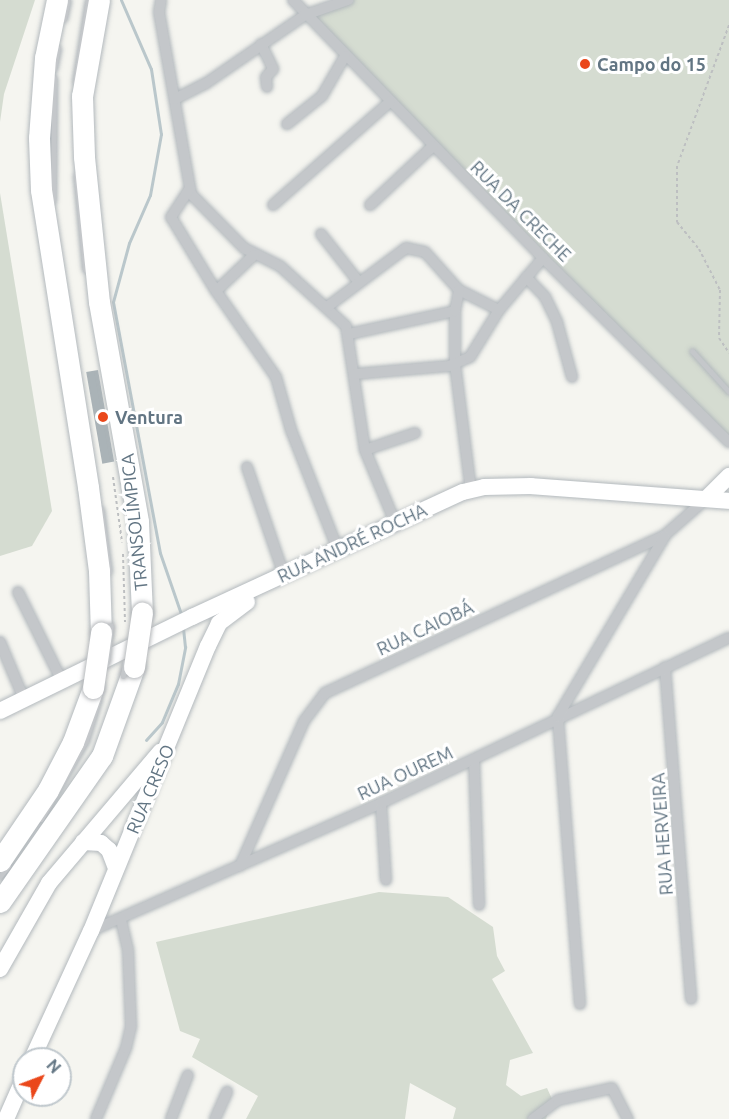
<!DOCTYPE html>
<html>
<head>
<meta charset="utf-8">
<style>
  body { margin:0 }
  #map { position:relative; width:729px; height:1119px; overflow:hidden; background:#f5f5f0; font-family:Ubuntu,sans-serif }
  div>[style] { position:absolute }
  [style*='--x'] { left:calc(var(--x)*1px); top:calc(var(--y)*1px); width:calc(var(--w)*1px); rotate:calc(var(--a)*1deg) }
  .green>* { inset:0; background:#d5dcd1 }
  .stream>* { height:3px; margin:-1.5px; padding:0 1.5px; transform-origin:1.5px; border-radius:1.5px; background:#bac7cb }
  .building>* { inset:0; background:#aab3b7; transform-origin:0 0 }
  .path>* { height:2px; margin-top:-1px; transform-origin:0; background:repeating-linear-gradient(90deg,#bdbfc1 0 3px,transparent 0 6px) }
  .roads { filter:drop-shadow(0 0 2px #b3b9bd) drop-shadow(0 0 2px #b3b9bd) }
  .lane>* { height:5px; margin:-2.5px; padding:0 2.5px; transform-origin:2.5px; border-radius:2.5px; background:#c4c7ca }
  .street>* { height:10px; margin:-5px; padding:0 5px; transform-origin:5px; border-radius:5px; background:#c4c7ca }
  .secondary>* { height:16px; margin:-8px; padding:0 8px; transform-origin:8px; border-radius:8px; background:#fff }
  .highway>* { height:21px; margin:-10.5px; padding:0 10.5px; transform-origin:10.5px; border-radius:10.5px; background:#fff }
  .bridges { filter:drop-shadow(0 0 2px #b6b9bc) drop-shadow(0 0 2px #b6b9bc) }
  .lane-bridge>* { height:5px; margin:-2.5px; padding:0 2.5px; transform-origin:2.5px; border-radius:2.5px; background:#c4c7ca }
  .highway-bridge>* { height:21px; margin:-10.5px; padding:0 10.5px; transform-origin:10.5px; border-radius:10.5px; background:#fff }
  .dots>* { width:16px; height:16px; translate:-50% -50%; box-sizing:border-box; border:3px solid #fff; border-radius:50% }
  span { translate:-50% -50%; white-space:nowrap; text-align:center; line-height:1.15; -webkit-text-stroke:6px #fff; paint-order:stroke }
  .poi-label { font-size:18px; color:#627583; font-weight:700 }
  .left { translate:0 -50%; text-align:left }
  .street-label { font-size:18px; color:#627583 }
  .north { position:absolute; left:12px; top:1047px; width:60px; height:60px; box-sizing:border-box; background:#fff; border:2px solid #c0c8cd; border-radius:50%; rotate:48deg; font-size:16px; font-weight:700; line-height:24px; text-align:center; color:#627583 }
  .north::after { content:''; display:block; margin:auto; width:21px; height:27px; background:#ea471a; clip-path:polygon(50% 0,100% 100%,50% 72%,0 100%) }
</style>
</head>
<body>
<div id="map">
  <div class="green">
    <div style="clip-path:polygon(0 0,35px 0,4px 94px,0 122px)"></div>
    <div style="clip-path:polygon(354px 0,729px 0,729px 446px,307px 16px)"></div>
    <div style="clip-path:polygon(0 193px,52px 511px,32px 546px,0 556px)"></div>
    <div style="clip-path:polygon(379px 892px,448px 897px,493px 927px,497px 956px,505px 971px,492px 979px,533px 1053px,510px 1060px,506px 1085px,521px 1096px,547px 1088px,552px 1099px,546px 1119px,453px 1119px,456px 1108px,410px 1083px,405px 1119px,246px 1119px,258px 1096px,192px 1057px,200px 1039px,180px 1031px,156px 942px)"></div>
  </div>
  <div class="stream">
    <div style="--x:121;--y:0;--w:75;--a:66.5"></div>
    <div style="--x:151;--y:69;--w:66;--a:81.3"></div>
    <div style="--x:161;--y:134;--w:62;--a:100.2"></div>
    <div style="--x:150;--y:195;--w:52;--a:113.6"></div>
    <div style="--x:129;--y:243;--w:61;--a:105.2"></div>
    <div style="--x:113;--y:302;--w:255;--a:79.4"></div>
    <div style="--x:160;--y:553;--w:68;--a:71"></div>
    <div style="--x:146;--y:740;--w:24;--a:-48"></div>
    <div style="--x:162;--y:722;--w:41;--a:-67.2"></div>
    <div style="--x:178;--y:684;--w:38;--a:-79"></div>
    <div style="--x:185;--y:647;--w:20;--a:-96"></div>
  </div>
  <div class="building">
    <div style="left:98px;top:370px;width:93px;height:12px;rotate:80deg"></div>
  </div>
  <div class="path">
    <div style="--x:729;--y:25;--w:150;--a:110.2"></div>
    <div style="--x:677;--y:166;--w:56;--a:90"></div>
    <div style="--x:677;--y:222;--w:35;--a:51"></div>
    <div style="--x:699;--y:249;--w:46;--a:62.9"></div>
    <div style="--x:720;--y:290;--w:48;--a:91.2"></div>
    <div style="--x:719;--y:338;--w:18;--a:56"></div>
    <div style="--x:113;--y:477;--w:66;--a:82.1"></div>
    <div style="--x:123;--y:554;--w:68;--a:88.3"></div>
  </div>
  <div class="roads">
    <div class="lane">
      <div style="--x:64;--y:19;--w:19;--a:-78"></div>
      <div style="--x:54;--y:69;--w:21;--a:-79"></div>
      <div style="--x:75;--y:82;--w:83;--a:-81"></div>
      <div style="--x:76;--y:175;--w:95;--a:84.6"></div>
      <div style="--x:53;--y:201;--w:123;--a:-89.5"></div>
      <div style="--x:692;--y:351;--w:55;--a:47.9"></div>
      <div style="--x:101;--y:509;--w:63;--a:82.6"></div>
      <div style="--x:41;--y:819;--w:90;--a:-60"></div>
      <div style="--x:86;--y:741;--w:44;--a:-72.8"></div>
      <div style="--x:0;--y:876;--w:13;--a:-51"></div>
    </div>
    <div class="street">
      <div style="--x:161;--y:0;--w:12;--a:99"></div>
      <div style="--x:159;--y:12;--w:185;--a:80"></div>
      <div style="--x:191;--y:194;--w:76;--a:45.5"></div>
      <div style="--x:244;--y:248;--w:40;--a:26.6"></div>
      <div style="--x:280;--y:266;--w:89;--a:42.3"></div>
      <div style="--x:346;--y:326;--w:125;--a:81.3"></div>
      <div style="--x:365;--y:450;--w:78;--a:67.4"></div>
      <div style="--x:293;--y:0;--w:359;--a:45.9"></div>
      <div style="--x:543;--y:258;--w:262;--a:44.7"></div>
      <div style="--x:261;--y:44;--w:28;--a:64"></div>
      <div style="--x:273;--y:69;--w:11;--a:131"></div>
      <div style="--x:266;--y:77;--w:10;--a:84"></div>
      <div style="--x:175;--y:99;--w:34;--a:-27"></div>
      <div style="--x:205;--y:84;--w:121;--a:-34.6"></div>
      <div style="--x:305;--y:15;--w:46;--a:-19.2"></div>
      <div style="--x:287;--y:124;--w:45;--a:-38.7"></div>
      <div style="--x:322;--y:96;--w:46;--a:-60.1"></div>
      <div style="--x:190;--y:188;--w:35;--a:123"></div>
      <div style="--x:171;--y:217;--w:87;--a:58.7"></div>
      <div style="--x:273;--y:205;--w:156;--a:-41.4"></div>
      <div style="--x:370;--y:205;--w:86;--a:-43.1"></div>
      <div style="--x:321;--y:234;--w:60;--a:51.8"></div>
      <div style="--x:254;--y:255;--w:52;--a:136.5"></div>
      <div style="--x:216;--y:291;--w:105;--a:55.1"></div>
      <div style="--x:276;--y:377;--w:55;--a:74.2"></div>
      <div style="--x:291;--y:430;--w:129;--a:68.6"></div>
      <div style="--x:526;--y:277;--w:28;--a:46"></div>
      <div style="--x:545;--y:297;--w:28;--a:64"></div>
      <div style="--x:557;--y:322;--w:57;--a:74.7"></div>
      <div style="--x:327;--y:307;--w:99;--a:-36.8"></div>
      <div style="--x:406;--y:248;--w:19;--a:12"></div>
      <div style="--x:425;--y:252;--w:51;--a:48.2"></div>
      <div style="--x:459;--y:290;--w:45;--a:26.6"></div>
      <div style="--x:455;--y:311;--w:53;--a:90"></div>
      <div style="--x:455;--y:364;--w:127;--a:82.8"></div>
      <div style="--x:349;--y:334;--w:108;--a:-12.2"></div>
      <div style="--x:455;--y:311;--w:21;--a:-79"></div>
      <div style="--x:355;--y:374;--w:94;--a:-4.9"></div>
      <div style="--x:449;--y:366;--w:23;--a:-23"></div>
      <div style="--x:470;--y:357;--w:55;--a:-58.3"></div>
      <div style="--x:499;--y:310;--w:68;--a:-49.8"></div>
      <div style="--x:365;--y:450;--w:53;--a:-18.8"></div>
      <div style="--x:247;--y:467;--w:114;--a:71.1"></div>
      <div style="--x:18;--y:592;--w:99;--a:63.7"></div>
      <div style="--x:0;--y:642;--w:62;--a:67.2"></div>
      <div style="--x:665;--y:667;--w:333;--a:85.5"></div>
      <div style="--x:474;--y:759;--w:146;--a:88"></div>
      <div style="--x:381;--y:803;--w:77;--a:86.3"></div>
      <div style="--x:240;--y:866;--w:158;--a:-66.2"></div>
      <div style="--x:304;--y:721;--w:35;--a:-53"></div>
      <div style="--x:325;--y:693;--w:375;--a:-24.9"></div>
      <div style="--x:665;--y:535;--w:55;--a:-41.3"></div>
      <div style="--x:91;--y:931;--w:317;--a:-23.8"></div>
      <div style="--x:381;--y:803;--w:385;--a:-25.4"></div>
      <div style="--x:580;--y:1004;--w:289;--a:-94.4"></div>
      <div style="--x:558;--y:716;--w:209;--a:-59.3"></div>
      <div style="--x:96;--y:1119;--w:77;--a:-67.1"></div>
      <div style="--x:126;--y:1048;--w:22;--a:-77"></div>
      <div style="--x:131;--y:1027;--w:77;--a:-92.2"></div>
      <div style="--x:128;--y:950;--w:32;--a:-103"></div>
      <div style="--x:171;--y:1119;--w:47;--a:-68.9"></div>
      <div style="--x:215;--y:1119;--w:30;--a:-66"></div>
      <div style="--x:533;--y:1119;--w:31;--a:-37"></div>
      <div style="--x:558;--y:1100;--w:55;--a:-12.5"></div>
      <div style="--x:612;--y:1088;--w:35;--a:63"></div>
    </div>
    <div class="secondary">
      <div style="--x:706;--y:499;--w:33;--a:-45"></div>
      <div style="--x:0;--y:711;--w:214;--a:-26.1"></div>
      <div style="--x:192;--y:617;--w:298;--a:-24.8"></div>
      <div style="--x:463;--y:492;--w:22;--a:-13"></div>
      <div style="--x:484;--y:487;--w:47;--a:-1.2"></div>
      <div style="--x:531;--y:486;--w:199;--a:4.3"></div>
      <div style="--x:83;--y:842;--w:18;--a:3"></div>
      <div style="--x:101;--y:843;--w:11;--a:41"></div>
      <div style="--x:109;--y:850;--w:19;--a:69"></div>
      <div style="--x:0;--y:969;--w:99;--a:-60.3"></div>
      <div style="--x:49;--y:883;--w:172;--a:-49.7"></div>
      <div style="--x:32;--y:1059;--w:141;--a:-65.3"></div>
      <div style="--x:91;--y:931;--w:308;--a:-67.7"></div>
      <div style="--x:208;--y:646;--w:25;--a:-64"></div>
      <div style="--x:219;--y:623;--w:35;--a:-37"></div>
      <div style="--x:6;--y:1119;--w:45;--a:-66.3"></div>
    </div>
    <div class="highway">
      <div style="--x:57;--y:0;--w:59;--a:101.7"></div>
      <div style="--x:45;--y:58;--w:80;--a:94.3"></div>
      <div style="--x:39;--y:138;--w:52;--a:87.8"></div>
      <div style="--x:41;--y:190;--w:301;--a:81"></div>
      <div style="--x:88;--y:487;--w:85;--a:82.5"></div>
      <div style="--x:99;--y:571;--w:62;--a:88.2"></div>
      <div style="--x:99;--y:0;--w:97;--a:100"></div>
      <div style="--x:82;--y:96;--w:61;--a:88.1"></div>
      <div style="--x:84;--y:157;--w:146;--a:84.1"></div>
      <div style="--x:99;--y:302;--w:223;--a:79.9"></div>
      <div style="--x:138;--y:522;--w:91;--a:87.5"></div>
      <div style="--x:0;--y:861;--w:86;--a:-55.9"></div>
      <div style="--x:48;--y:790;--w:54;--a:-62.5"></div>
      <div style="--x:73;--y:742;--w:58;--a:-69.7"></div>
      <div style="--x:0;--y:902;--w:178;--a:-55.1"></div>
      <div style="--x:102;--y:756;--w:95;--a:-70.2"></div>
    </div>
  </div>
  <div class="bridges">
    <div class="lane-bridge">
      <div style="--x:107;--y:662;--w:37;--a:-84"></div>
      <div style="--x:123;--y:676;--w:14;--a:-82"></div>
    </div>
    <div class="highway-bridge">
      <div style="--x:134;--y:667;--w:55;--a:-81.6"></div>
      <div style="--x:93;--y:688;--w:56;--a:-81.7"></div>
    </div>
  </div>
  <div class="dots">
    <div style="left:585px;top:64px;background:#ea471a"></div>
    <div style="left:103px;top:417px;background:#ea471a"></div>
  </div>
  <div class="poi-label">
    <span class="left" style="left:597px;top:64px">Campo do 15</span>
    <span class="left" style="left:115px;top:417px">Ventura</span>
  </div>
  <div class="street-label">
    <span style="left:521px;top:211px;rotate:45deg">RUA DA CRECHE</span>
    <span style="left:134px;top:522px;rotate:-96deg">TRANSOLÍMPICA</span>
    <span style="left:352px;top:543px;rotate:-25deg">RUA ANDRÉ ROCHA</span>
    <span style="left:425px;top:628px;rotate:-25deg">RUA CAIOBÁ</span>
    <span style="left:405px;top:773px;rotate:-25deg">RUA OUREM</span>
    <span style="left:150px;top:789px;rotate:-67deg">RUA CRESO</span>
    <span style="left:662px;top:834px;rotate:-94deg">RUA HERVEIRA</span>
  </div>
  <div class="north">N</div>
</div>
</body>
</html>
